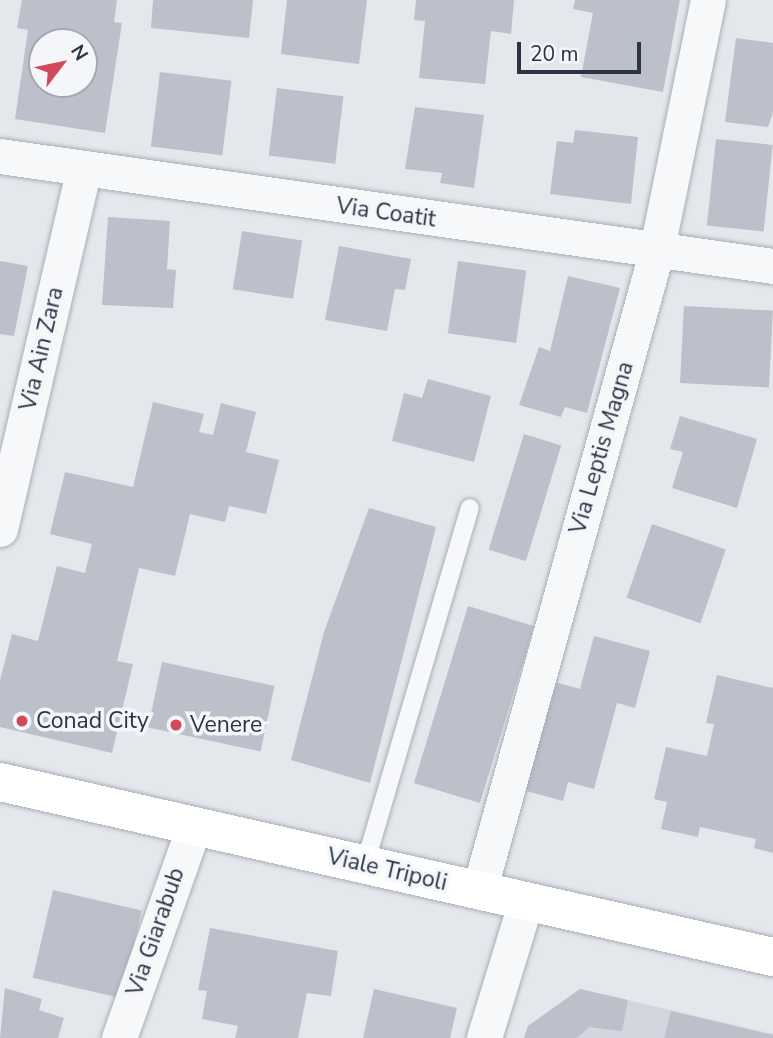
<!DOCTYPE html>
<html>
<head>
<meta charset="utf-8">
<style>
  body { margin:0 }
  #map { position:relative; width:773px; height:1038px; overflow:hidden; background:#e4e7ec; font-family:"Nunito Sans",sans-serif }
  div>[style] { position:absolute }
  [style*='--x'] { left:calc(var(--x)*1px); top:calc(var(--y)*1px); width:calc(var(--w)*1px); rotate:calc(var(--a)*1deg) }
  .built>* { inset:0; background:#d2d6de }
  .building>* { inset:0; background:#bbc0ca; transform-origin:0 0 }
  .roads { filter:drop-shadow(0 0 2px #a9aeb7) drop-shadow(0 0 2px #a9aeb7) }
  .lane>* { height:18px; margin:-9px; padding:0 9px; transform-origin:9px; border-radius:9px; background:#f7f8fa }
  .street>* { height:35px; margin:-17.5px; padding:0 17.5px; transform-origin:17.5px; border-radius:17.5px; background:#f7f8fa }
  .secondary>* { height:38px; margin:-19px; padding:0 19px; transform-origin:19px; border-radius:19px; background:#fff }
  .dots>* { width:19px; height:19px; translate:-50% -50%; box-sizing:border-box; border:4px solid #f4f6f9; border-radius:50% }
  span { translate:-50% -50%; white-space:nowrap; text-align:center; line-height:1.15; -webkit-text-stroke:7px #f4f6f9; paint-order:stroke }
  .street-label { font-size:23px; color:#2b3445 }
  .poi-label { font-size:23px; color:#2b3445 }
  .left { translate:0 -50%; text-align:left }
  .north { position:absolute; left:28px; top:28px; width:70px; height:70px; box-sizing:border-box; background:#f4f6f9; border:2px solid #a4a8b1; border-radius:50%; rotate:58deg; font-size:19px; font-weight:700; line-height:28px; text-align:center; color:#2b3445 }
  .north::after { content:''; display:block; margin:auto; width:24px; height:32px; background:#d1495b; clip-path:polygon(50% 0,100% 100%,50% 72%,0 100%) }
  .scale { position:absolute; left:517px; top:42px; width:124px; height:32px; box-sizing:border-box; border:4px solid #2b3445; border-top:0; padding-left:9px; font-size:21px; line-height:24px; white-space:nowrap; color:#2b3445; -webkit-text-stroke:5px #f4f6f9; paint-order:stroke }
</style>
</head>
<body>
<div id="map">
  <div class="built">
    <div style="clip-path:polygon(580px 989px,773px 1034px,773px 1038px,524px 1038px,528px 1026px)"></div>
  </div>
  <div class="building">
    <div style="clip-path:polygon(evenodd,22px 0,117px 0,114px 22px,122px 23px,105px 133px,15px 119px,28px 30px,17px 28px,22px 0,42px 42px,84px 42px,84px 84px,42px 84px,42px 42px)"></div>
    <div style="clip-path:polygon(153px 0,253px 0,249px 38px,151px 28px)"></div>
    <div style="clip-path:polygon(287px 0,367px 0,359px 64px,281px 54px)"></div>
    <div style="clip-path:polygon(416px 0,514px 0,511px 34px,491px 31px,485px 84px,419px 78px,425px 21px,414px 20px)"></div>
    <div style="clip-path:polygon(575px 0,680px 0,663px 92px,581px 77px,593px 13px,573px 9px)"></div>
    <div style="clip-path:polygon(736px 38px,773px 43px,773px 113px,768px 127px,725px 122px)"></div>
    <div style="left:160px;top:72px;width:72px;height:75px;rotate:7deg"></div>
    <div style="left:277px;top:88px;width:67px;height:68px;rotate:7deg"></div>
    <div style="clip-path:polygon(415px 107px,484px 115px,474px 188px,440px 183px,442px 173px,405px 169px)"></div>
    <div style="clip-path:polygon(575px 130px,638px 137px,631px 204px,550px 194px,557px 141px,573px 143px)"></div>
    <div style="left:716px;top:139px;width:57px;height:87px;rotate:6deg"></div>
    <div style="clip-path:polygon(108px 217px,170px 221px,167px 269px,176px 270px,173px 308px,102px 305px)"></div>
    <div style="left:242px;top:231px;width:61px;height:59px;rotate:9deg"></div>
    <div style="clip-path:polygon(339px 246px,411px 259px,405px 290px,395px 289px,387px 331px,325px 320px)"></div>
    <div style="clip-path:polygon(0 261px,28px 266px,14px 336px,0 334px)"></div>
    <div style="left:458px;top:261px;width:69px;height:73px;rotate:8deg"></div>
    <div style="clip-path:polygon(568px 276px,620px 288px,587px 413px,565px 407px,561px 417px,519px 405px,539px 347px,550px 351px)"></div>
    <div style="left:684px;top:306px;width:89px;height:77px;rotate:3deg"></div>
    <div style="clip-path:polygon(428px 379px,491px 396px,474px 462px,392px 441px,404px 393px,422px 398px)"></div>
    <div style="clip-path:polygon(153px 402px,204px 414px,199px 432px,213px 435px,221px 403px,256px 412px,246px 452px,279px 460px,266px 514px,229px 506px,225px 522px,190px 514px,175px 576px,139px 568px,117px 661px,133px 664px,112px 753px,0 727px,0 680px,12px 634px,38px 641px,57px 566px,85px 573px,92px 544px,50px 534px,65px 472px,133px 487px)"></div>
    <div style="clip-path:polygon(680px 416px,757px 439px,737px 508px,672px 488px,683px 452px,670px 449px)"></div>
    <div style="left:524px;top:434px;width:39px;height:121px;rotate:17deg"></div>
    <div style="clip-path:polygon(369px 508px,436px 527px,370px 783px,291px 760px,324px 632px)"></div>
    <div style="left:652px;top:524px;width:78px;height:78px;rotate:19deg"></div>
    <div style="left:468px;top:606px;width:69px;height:185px;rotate:17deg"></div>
    <div style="clip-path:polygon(594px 636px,650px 651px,635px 708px,617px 703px,594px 789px,568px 782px,563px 801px,519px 789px,548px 680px,580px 689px)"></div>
    <div style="left:162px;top:662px;width:115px;height:67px;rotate:12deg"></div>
    <div style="clip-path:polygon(717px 675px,773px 688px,773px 853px,754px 848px,756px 839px,700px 827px,698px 837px,661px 829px,667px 802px,654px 799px,666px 747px,707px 756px,714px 724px,706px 723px)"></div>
    <div style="left:53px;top:890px;width:91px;height:90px;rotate:13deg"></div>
    <div style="clip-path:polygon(210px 928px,338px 951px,331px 996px,307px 993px,298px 1038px,235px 1038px,238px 1026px,202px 1019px,207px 991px,198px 990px)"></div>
    <div style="clip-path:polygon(5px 988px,42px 999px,39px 1010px,64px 1018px,58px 1038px,0 1038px)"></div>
    <div style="clip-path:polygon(374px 989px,457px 1008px,450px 1038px,363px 1038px)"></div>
    <div style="clip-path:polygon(580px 989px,628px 1000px,622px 1031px,589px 1027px,577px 1038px,524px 1038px,528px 1026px)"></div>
    <div style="clip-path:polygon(671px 1011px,773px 1035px,773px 1038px,664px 1038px)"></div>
  </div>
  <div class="roads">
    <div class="lane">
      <div style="--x:365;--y:864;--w:371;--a:-73.6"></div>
    </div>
    <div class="street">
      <div style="--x:0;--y:156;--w:781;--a:8.1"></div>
      <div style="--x:0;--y:529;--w:370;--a:-76.9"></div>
      <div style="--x:479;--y:891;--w:662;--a:-74.49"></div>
      <div style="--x:656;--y:253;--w:258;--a:-78.4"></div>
      <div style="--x:119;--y:1038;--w:225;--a:-70.5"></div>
      <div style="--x:484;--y:1038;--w:143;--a:-73"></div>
    </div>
    <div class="secondary">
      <div style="--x:0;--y:782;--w:793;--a:12.76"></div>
    </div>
  </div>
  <div class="dots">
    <div style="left:22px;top:721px;background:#d1495b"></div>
    <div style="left:176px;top:725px;background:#d1495b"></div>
  </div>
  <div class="street-label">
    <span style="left:386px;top:213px;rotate:8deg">Via Coatit</span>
    <span style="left:42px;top:349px;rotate:-77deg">Via Ain Zara</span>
    <span style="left:602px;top:448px;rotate:-74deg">Via Leptis Magna</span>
    <span style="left:387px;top:870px;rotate:13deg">Viale Tripoli</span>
    <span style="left:156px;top:932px;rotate:-71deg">Via Giarabub</span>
  </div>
  <div class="poi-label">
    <span class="left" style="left:36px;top:721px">Conad City</span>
    <span class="left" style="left:190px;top:725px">Venere</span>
  </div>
  <div class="north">N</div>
  <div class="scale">20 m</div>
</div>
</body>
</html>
